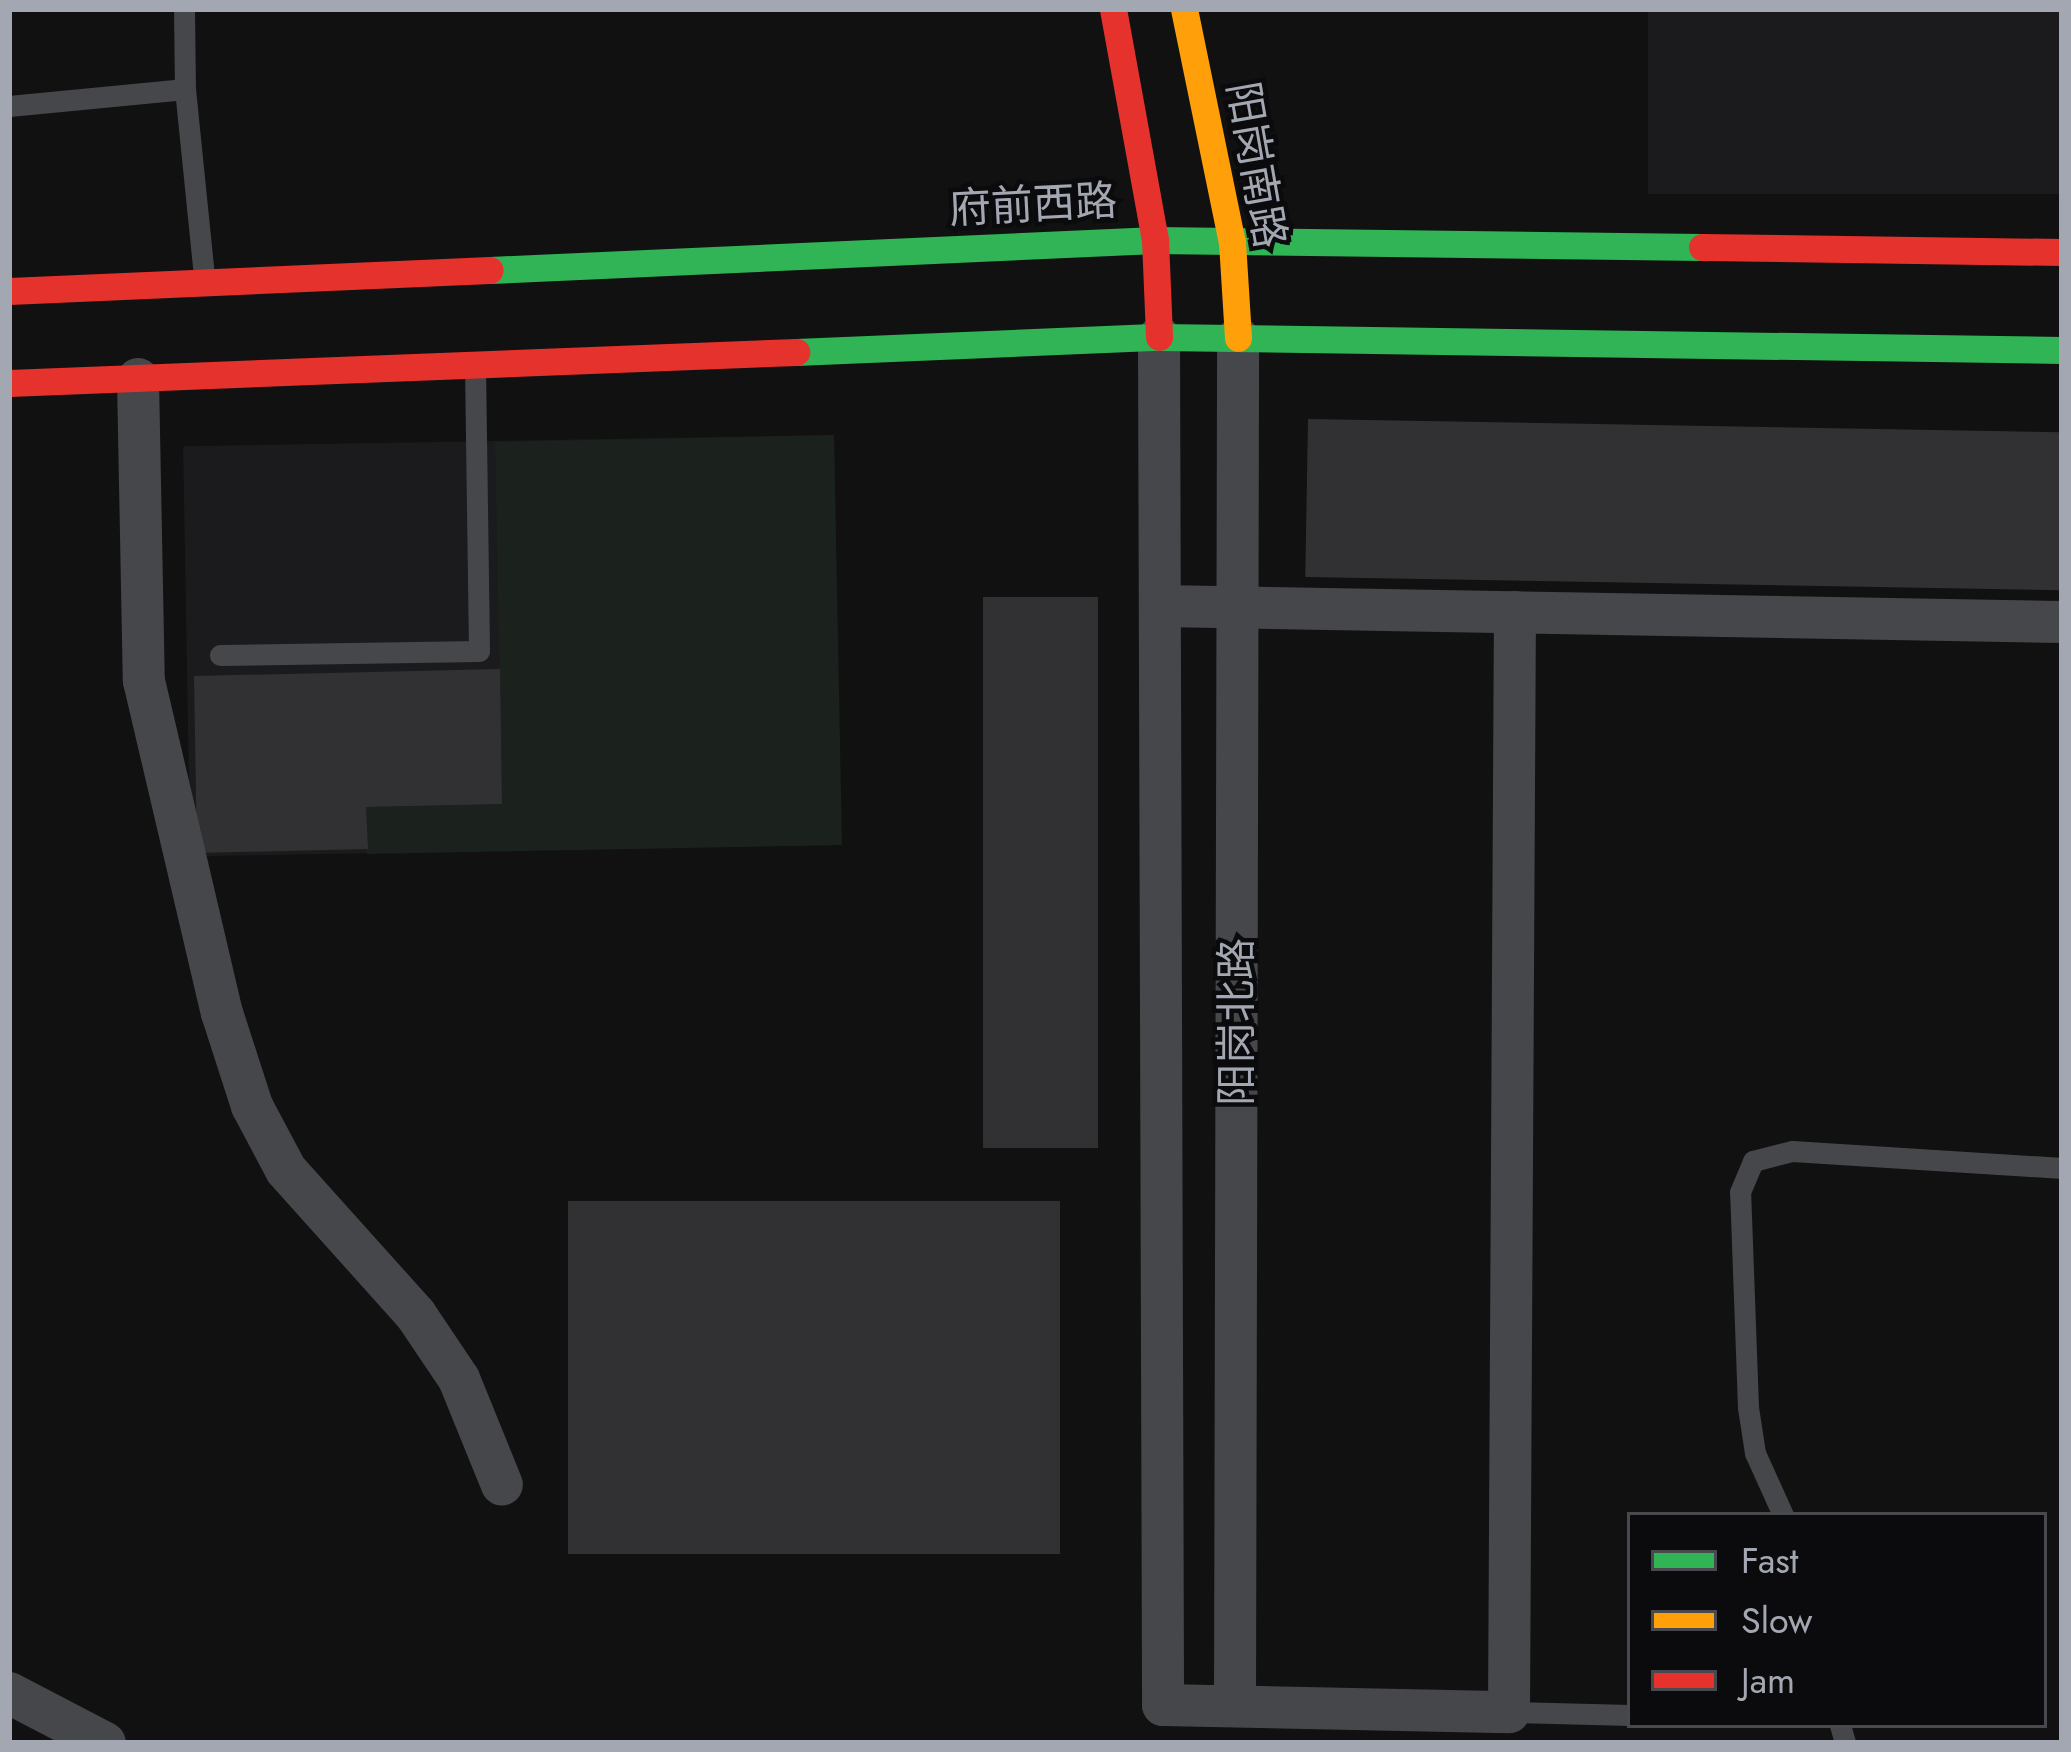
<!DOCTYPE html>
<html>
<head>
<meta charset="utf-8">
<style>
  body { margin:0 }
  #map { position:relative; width:2071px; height:1752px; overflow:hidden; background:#111; font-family:Jost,"Noto Sans SC",sans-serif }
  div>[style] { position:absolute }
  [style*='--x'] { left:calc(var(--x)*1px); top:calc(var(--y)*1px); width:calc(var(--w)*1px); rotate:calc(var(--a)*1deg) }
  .built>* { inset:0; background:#1b1b1d; transform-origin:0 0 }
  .green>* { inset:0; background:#1b211c }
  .building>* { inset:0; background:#313133; transform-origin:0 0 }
  .lane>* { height:21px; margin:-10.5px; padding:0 10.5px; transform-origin:10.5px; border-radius:10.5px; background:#45474a }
  .street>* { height:42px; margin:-21px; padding:0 21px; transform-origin:21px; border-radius:21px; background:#45474a }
  .fast>* { height:27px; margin:-13.5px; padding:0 13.5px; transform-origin:13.5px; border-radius:13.5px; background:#30b455 }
  .slow>* { height:27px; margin:-13.5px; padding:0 13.5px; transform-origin:13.5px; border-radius:13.5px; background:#ff9f0a }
  .jam>* { height:27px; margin:-13.5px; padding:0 13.5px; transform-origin:13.5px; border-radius:13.5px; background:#e5322d }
  span { translate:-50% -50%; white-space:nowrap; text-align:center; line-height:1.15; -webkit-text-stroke:9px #0b0b0d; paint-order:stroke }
  .street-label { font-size:42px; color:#a3a7b1 }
  .frame { position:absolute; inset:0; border:12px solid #a3a7b1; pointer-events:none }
  .legend { position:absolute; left:1627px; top:1512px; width:420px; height:216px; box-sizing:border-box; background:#0b0b0d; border:3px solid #48494f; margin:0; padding:15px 21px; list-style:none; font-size:36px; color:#a3a7b1 }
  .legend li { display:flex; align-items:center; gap:24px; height:60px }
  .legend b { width:60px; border:3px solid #48494f }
</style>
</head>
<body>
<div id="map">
  <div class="built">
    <div style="left:1648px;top:9px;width:414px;height:185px"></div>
    <div style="left:834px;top:435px;width:410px;height:651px;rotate:89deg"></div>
  </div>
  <div class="green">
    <div style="clip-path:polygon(834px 435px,842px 845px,367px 854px,366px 807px,502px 804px,495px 442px)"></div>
  </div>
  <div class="building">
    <div style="left:1308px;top:419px;width:754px;height:158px;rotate:1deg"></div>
    <div style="left:1098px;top:597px;width:551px;height:115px;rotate:90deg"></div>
    <div style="clip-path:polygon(500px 669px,502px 804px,366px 807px,368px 849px,197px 853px,194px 676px)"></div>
    <div style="left:1060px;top:1201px;width:353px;height:492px;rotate:90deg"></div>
  </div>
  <div class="lane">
    <div style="--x:184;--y:9;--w:80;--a:89.3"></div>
    <div style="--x:185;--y:89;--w:188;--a:84.2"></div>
    <div style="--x:9;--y:106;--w:177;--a:-5.5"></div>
    <div style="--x:220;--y:655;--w:259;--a:-0.9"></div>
    <div style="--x:479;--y:651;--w:280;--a:-90.8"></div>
    <div style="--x:1783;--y:1515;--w:68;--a:-114.3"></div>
    <div style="--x:1755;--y:1453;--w:47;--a:-98.7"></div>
    <div style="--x:1748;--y:1407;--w:215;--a:-92.1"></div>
    <div style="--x:1740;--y:1192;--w:34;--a:-67"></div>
    <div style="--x:1753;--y:1161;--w:40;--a:-14.4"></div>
    <div style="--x:1792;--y:1151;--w:271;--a:3.6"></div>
    <div style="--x:1509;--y:1712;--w:121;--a:1.4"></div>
    <div style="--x:1840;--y:1725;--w:19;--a:74"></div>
  </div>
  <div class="street">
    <div style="--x:1159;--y:337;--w:1368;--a:89.83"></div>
    <div style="--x:1163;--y:1705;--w:346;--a:1.2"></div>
    <div style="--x:1509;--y:1712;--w:1100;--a:-89.69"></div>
    <div style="--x:138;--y:379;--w:302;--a:88.9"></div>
    <div style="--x:144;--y:681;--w:341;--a:76.8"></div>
    <div style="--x:222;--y:1013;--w:98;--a:72.1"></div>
    <div style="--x:252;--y:1106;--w:72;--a:62"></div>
    <div style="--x:286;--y:1170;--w:195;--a:48.1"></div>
    <div style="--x:416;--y:1315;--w:77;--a:56.1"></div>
    <div style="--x:459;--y:1379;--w:114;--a:67.9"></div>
    <div style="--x:1162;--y:606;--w:900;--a:1.02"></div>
    <div style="--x:9;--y:1693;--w:108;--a:27.5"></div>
    <div style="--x:1235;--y:1706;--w:1368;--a:-89.87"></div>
  </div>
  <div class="fast">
    <div style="--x:490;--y:270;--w:666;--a:-2.58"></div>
    <div style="--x:1155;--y:240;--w:547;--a:0.73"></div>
    <div style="--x:796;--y:352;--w:363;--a:-2.4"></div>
    <div style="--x:1159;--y:337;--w:903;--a:0.82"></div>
  </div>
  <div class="slow">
    <div style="--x:1184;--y:9;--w:238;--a:78.4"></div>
    <div style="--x:1232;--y:242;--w:96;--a:86.4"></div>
  </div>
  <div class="jam">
    <div style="--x:1113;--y:9;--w:235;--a:79.7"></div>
    <div style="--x:1155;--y:240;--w:97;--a:87.6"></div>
    <div style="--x:1702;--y:247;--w:360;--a:0.8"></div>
    <div style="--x:9;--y:291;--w:481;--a:-2.5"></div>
    <div style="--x:9;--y:383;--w:788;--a:-2.26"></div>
  </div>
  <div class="street-label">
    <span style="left:1256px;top:165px;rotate:80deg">阳岗南路</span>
    <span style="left:1033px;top:205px;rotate:-3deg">府前西路</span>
    <span style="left:1237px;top:1022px;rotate:-90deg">阳岗北路</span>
  </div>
  <div class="frame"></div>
  <ul class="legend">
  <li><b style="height:15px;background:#30b455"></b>Fast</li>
  <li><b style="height:15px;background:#ff9f0a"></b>Slow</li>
  <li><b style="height:15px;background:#e5322d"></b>Jam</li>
  </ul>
</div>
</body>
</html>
